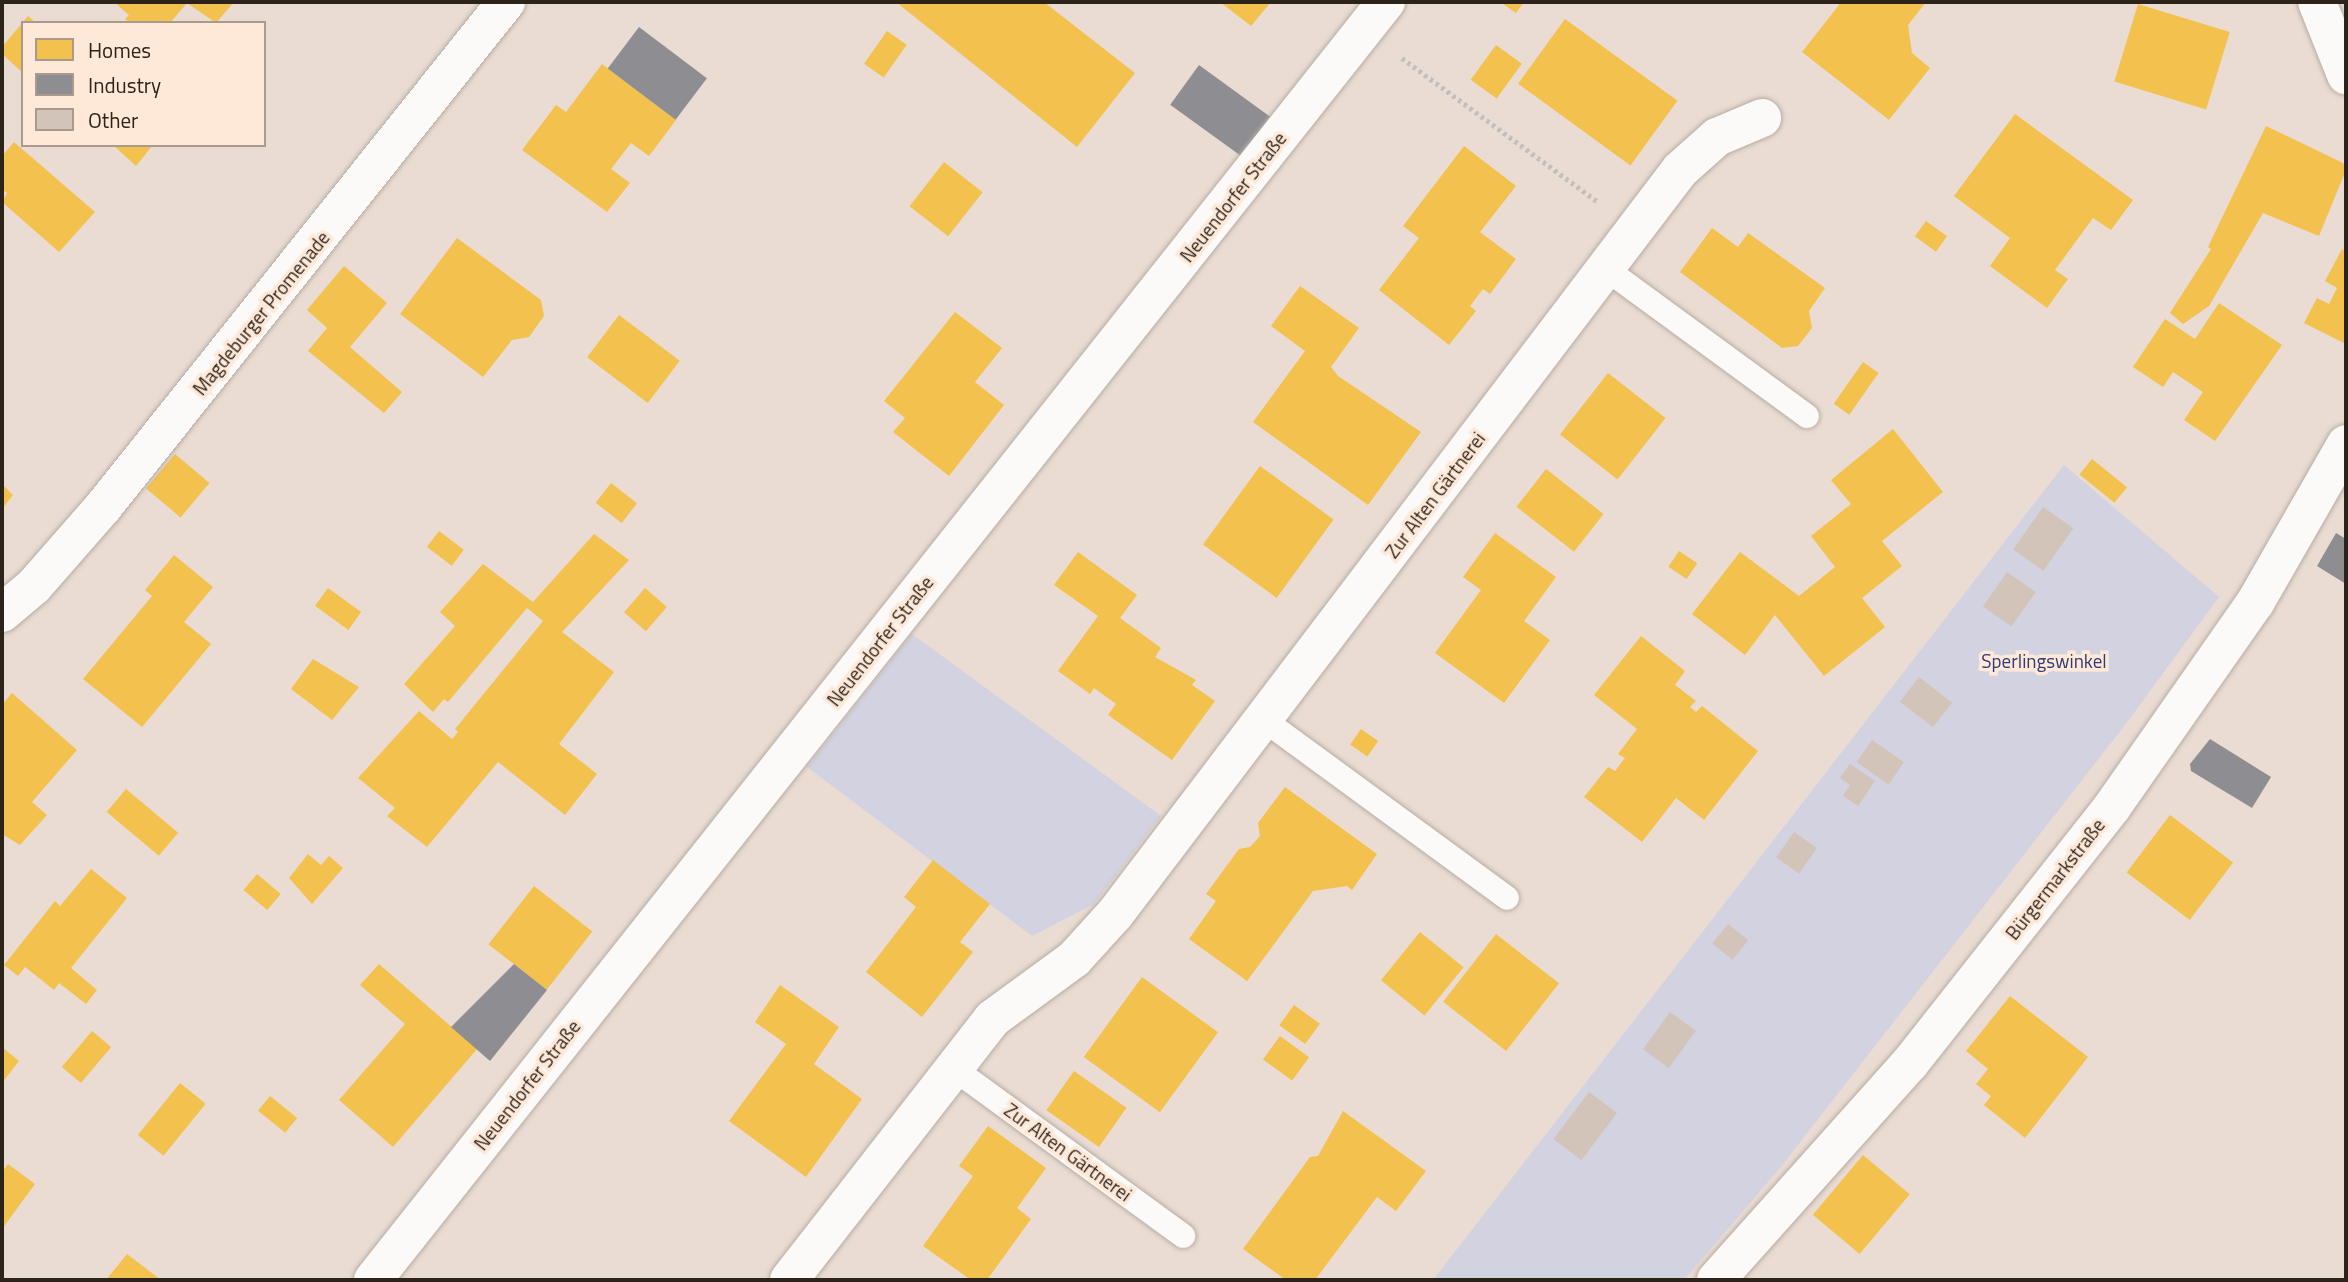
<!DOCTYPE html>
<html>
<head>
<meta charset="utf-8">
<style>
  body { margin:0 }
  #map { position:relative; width:2348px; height:1282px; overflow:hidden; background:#eadcd2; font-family:"Titillium Web",sans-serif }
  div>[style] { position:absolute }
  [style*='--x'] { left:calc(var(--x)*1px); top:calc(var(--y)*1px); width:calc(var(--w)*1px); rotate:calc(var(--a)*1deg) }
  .green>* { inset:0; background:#d2d2e0 }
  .homes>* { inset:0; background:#f2c14e; transform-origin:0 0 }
  .industry>* { inset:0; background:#8d8d92; transform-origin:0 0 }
  .building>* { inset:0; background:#d2c4b8; transform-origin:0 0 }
  .path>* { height:4.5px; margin-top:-2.25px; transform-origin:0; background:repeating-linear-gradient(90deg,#c4bfbc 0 3.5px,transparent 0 7px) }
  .roads { filter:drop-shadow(0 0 2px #b6aca4) drop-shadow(0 0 2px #b6aca4) }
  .service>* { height:24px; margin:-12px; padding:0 12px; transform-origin:12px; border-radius:12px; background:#fcfaf8 }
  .minor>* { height:38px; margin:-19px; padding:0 19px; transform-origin:19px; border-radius:19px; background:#fcfaf8 }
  span { translate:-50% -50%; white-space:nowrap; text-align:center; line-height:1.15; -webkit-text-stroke:7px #fee9d9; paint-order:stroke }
  .street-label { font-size:19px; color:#2c231b }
  .park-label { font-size:19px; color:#313b77 }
  .frame { position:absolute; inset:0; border:4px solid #2c231b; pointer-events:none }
  .legend { position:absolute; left:21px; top:21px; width:245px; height:126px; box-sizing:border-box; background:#fee9d9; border:2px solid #aa9a8d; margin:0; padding:9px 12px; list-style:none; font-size:21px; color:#2c231b }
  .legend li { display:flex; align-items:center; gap:14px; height:35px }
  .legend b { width:35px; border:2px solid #aa9a8d }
</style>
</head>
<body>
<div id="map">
  <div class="green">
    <div style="clip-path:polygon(2064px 465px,2219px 597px,2128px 721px,1780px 1168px,1684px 1280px,1433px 1280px)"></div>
    <div style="clip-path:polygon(912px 634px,1161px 816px,1094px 904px,1032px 936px,807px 767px)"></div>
  </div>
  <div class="homes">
    <div style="clip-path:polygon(114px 2px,234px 2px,216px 23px,187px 3px,170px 23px,130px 23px,125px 19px,129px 15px)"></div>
    <div style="clip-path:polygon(896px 2px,1044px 2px,1135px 73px,1077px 147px)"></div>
    <div style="clip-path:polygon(1220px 2px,1271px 2px,1251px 26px)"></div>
    <div style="clip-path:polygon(1500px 2px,1524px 2px,1516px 13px)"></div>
    <div style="clip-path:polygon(1835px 2px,1926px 2px,1908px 25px,1912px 53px,1930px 68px,1889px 120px,1802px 52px,1839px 5px)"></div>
    <div style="left:2138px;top:4px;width:96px;height:81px;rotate:17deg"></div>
    <div style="clip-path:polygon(28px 16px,36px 23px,23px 23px,23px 73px,2px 54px,2px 47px)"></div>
    <div style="left:1565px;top:19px;width:139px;height:80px;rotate:36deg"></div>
    <div style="left:887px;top:31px;width:24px;height:40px;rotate:35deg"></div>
    <div style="left:1496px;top:45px;width:32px;height:43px;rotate:36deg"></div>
    <div style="clip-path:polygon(602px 64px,676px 120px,649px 156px,631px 143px,611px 169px,630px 183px,607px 212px,522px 150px,556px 105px,566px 112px)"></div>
    <div style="clip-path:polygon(2015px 114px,2133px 200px,2111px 230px,2093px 218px,2055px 270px,2068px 279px,2047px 308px,1990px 266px,2010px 238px,1954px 196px)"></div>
    <div style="clip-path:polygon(2266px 126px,2343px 163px,2346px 170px,2319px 236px,2263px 213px,2209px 306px,2183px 324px,2170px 313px,2211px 249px,2208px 247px)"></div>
    <div style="clip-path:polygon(14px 142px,95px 212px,59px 252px,2px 202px,7px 193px,2px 189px,2px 156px)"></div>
    <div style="clip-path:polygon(113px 145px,153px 145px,136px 166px)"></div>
    <div style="clip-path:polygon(1464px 146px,1516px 186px,1480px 232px,1516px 259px,1490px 294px,1483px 289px,1470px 306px,1476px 311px,1449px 345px,1379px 290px,1419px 238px,1403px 226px)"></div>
    <div style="left:944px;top:162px;width:49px;height:56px;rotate:38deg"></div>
    <div style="left:1926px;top:221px;width:26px;height:19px;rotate:36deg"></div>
    <div style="clip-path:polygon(1712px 228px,1738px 247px,1748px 233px,1825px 288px,1809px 311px,1812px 328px,1798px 346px,1782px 348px,1680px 272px)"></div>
    <div style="clip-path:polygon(457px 238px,541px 300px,544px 316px,529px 337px,512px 340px,483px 377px,400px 314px)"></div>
    <div style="clip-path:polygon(2342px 249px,2346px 252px,2346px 344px,2304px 323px,2317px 298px,2329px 304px,2337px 288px,2325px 281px)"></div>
    <div style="clip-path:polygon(344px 266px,387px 303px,350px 347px,402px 392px,384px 413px,308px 351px,327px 328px,307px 310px)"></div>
    <div style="clip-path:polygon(1300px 286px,1359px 328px,1331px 367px,1338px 376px,1421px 432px,1368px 505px,1253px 422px,1305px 351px,1271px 326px)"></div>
    <div style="clip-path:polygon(2219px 303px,2282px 345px,2215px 441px,2184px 420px,2203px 392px,2173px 372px,2163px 387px,2133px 367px,2165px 319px,2195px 339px)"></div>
    <div style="clip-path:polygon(955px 312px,1002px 348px,975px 382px,1004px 405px,949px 476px,893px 432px,905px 418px,884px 401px)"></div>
    <div style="left:619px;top:315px;width:76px;height:53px;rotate:37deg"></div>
    <div style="left:1863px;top:362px;width:19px;height:51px;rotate:35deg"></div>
    <div style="left:1608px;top:373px;width:73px;height:78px;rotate:38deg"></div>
    <div style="clip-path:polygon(1893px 429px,1943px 492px,1882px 541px,1902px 566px,1862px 598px,1885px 627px,1824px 676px,1775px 615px,1745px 655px,1692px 614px,1740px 552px,1799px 596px,1835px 567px,1811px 536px,1851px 504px,1831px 480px)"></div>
    <div style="left:175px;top:454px;width:45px;height:45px;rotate:40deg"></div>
    <div style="left:2092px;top:459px;width:45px;height:20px;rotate:39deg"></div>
    <div style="left:1260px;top:466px;width:91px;height:97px;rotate:36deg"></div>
    <div style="left:1546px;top:469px;width:73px;height:48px;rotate:38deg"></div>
    <div style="left:611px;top:483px;width:33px;height:25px;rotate:38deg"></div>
    <div style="clip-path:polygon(2px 484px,13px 495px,2px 509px)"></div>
    <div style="left:439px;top:531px;width:31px;height:20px;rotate:37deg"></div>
    <div style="clip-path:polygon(1495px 533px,1556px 577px,1524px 621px,1550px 640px,1504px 703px,1435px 653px,1481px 590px,1463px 577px)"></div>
    <div style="clip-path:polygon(594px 534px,629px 560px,562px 632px,614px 672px,559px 744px,597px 774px,565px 815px,498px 762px,427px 847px,387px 816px,395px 808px,358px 778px,419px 711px,452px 739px,458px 732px,455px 729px,543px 621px,527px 608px,448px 702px,444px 699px,433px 712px,404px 684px,455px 626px,440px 612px,483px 564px,533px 602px)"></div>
    <div style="left:1679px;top:551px;width:22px;height:19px;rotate:34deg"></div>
    <div style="clip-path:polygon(1078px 552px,1137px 595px,1120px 618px,1161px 648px,1155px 657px,1196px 680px,1192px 685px,1215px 701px,1172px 760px,1108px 715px,1116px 704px,1094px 688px,1090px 694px,1058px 671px,1098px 616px,1054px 585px)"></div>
    <div style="clip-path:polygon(174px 555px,213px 587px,184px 622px,211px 644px,142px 727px,83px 679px,152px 596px,145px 590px)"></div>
    <div style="left:328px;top:588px;width:41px;height:22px;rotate:36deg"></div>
    <div style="left:645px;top:588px;width:29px;height:32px;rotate:41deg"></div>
    <div style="clip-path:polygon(1641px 636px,1685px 671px,1675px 685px,1696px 701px,1690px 707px,1696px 712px,1702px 706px,1758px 751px,1704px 820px,1676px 798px,1642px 842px,1584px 797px,1608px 767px,1615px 771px,1625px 758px,1618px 754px,1637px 729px,1594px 695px)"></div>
    <div style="clip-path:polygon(313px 659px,359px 687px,332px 720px,291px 689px)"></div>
    <div style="clip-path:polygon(12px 693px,77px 750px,32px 802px,47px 815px,20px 845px,2px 834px,2px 705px)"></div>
    <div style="left:1361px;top:729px;width:21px;height:19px;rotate:35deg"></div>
    <div style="clip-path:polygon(1285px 787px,1377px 854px,1352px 890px,1347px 886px,1313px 891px,1247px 981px,1189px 939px,1216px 901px,1206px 894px,1239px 849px,1250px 847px,1260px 836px,1258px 823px)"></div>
    <div style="left:126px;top:789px;width:68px;height:30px;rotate:40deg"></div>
    <div style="left:2170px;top:815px;width:79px;height:72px;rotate:37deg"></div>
    <div style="clip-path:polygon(308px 854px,321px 865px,329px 856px,343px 868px,312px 904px,289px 878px)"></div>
    <div style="clip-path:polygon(933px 860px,990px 904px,960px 942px,973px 952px,922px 1017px,866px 972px,916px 907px,904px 897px)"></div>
    <div style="clip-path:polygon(91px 869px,127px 898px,71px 968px,97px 990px,86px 1004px,59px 983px,54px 990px,25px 967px,18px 976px,4px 965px,55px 901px,60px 906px)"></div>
    <div style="left:257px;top:874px;width:31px;height:21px;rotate:40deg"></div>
    <div style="left:534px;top:886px;width:74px;height:74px;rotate:38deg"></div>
    <div style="left:1420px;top:932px;width:56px;height:62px;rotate:39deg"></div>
    <div style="left:1496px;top:934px;width:80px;height:86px;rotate:38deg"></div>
    <div style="clip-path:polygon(379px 964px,477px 1049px,393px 1147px,339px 1100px,405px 1024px,360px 985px)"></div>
    <div style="left:1142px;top:977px;width:94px;height:99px;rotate:36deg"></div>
    <div style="clip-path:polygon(780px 985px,839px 1027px,814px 1064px,862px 1099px,806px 1177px,729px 1121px,786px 1044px,755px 1022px)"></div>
    <div style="clip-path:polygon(2010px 996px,2088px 1057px,2025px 1138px,1984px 1105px,1991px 1096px,1976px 1084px,1988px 1069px,1966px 1051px)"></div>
    <div style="left:1294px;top:1005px;width:32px;height:25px;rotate:36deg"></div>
    <div style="left:92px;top:1031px;width:25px;height:47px;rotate:40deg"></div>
    <div style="left:1280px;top:1036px;width:36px;height:29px;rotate:36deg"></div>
    <div style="clip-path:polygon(2px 1047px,19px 1061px,2px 1083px)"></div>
    <div style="left:1074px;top:1071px;width:64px;height:48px;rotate:35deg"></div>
    <div style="left:180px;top:1083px;width:33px;height:67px;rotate:39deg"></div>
    <div style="left:270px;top:1096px;width:35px;height:19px;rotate:39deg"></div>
    <div style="clip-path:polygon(1343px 1111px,1426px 1171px,1396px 1211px,1377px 1197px,1315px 1280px,1286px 1280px,1243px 1249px,1310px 1157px,1318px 1156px)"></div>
    <div style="clip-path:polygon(988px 1126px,1046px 1168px,1017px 1208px,1031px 1219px,987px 1280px,971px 1280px,923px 1246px,973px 1176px,959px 1166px)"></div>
    <div style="left:1863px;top:1155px;width:61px;height:78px;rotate:40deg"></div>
    <div style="clip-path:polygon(8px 1164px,35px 1184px,2px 1229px,2px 1172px)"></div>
    <div style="clip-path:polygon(127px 1254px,161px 1280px,106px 1280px)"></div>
  </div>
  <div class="industry">
    <div style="left:639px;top:27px;width:85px;height:52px;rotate:37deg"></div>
    <div style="left:1199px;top:65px;width:88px;height:49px;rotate:36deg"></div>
    <div style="clip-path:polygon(2336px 533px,2346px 539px,2346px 584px,2317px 566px)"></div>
    <div style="clip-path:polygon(2210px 739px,2271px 777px,2252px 808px,2191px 771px,2190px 764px)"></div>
    <div style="clip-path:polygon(514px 964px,547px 990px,490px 1061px,451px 1027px)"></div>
  </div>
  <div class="building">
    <div style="left:2043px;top:507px;width:37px;height:52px;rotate:35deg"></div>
    <div style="left:2007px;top:572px;width:35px;height:42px;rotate:35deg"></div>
    <div style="left:1919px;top:677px;width:42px;height:31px;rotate:38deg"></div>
    <div style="left:1872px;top:740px;width:39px;height:27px;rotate:35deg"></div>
    <div style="clip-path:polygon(1850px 764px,1875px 781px,1858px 806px,1843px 796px,1850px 785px,1840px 778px)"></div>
    <div style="left:1794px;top:832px;width:28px;height:31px;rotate:35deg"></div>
    <div style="left:1728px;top:924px;width:26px;height:25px;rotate:39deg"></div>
    <div style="left:1670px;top:1012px;width:32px;height:46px;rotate:36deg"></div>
    <div style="left:1589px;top:1092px;width:35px;height:59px;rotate:37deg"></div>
  </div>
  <div class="path">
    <div style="--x:1402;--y:58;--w:243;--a:36.3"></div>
  </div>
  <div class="roads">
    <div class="service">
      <div style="--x:1606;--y:269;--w:249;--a:36.2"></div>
      <div style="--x:1264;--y:720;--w:301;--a:36.2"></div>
      <div style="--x:953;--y:1068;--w:285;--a:36.1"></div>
    </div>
    <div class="minor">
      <div style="--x:2317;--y:2;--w:79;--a:68.3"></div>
      <div style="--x:2;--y:613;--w:42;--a:-40.2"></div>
      <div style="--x:34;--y:586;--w:106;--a:-48.8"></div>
      <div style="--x:104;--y:506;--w:645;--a:-51.42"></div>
      <div style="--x:373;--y:1280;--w:1631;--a:-51.6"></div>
      <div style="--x:789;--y:1280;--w:331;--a:-52.1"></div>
      <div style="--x:992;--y:1019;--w:102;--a:-36.2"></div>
      <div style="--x:1074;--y:959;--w:61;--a:-47.7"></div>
      <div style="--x:1115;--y:914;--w:934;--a:-52.79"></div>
      <div style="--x:1680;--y:170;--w:50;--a:-41.7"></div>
      <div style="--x:1717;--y:137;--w:49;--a:-22.9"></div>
      <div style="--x:1716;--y:1280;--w:291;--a:-48.2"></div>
      <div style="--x:1910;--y:1063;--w:326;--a:-51.7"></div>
      <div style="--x:2112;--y:807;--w:249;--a:-55"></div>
      <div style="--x:2255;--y:603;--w:183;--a:-60.2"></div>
    </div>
  </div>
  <div class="street-label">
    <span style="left:1233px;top:197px;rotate:-52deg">Neuendorfer Straße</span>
    <span style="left:261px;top:313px;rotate:-51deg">Magdeburger Promenade</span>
    <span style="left:1435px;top:495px;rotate:-53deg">Zur Alten Gärtnerei</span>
    <span style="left:880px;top:641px;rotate:-52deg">Neuendorfer Straße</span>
    <span style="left:2055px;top:879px;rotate:-52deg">Bürgermarkstraße</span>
    <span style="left:527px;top:1085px;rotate:-52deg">Neuendorfer Straße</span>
    <span style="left:1068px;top:1152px;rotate:36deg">Zur Alten Gärtnerei</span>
  </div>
  <div class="park-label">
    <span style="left:2044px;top:661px">Sperlingswinkel</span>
  </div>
  <div class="frame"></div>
  <ul class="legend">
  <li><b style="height:19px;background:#f2c14e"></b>Homes</li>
  <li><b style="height:19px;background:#8d8d92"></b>Industry</li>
  <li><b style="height:19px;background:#d2c4b8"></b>Other</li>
  </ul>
</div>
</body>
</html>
